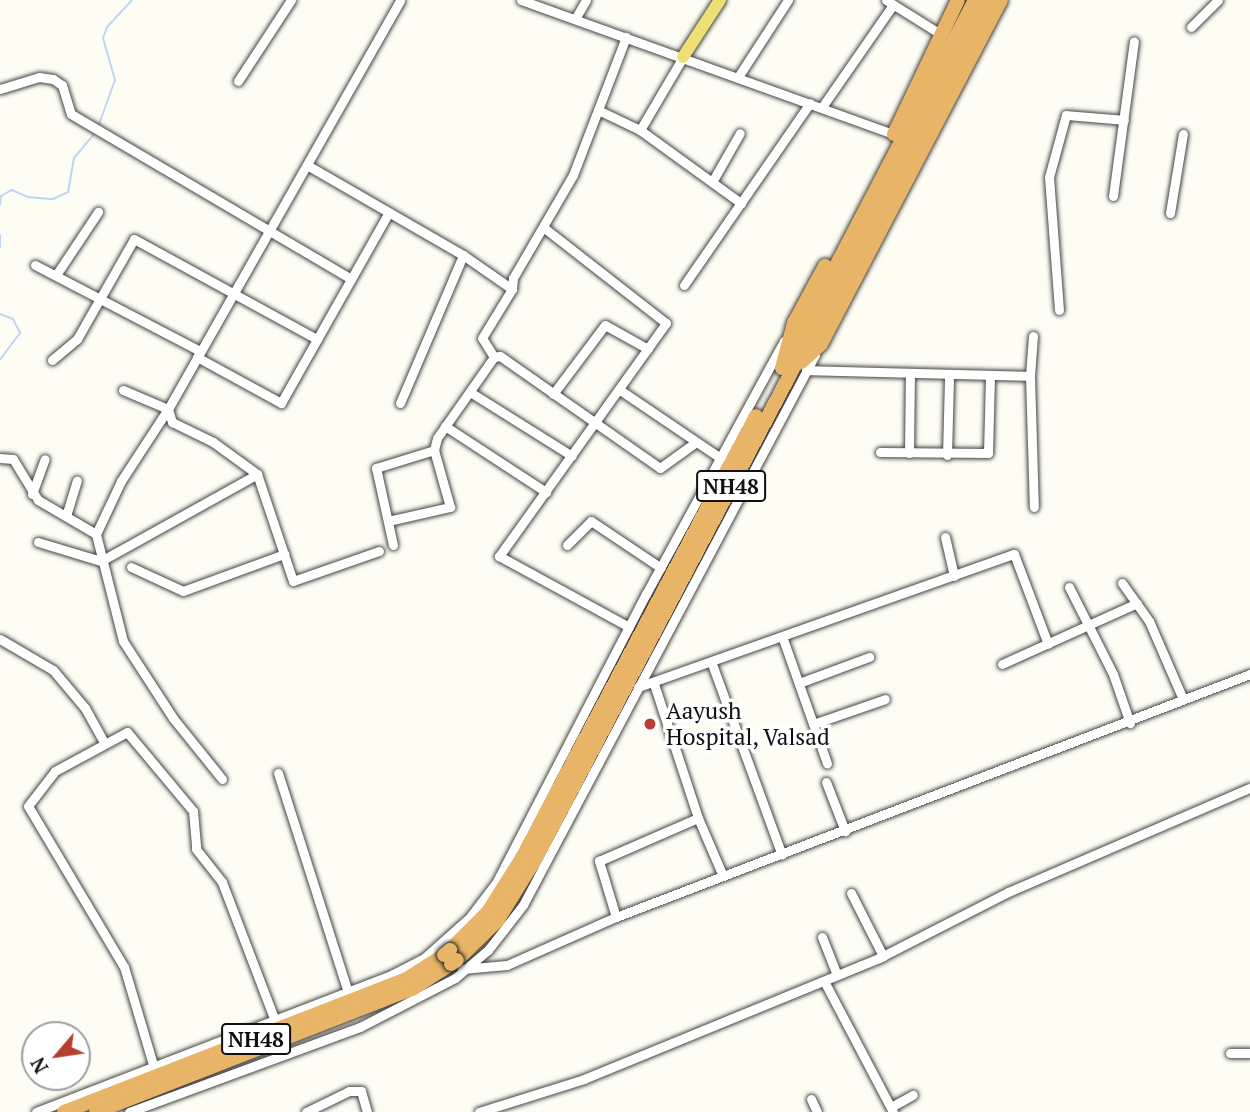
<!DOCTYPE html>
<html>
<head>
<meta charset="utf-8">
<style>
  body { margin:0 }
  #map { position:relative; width:1250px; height:1112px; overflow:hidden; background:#fefdf4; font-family:"PT Serif",serif }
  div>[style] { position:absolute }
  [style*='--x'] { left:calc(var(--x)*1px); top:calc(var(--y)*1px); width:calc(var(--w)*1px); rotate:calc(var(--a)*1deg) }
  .stream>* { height:2px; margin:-1px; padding:0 1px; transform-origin:1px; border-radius:1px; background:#bdd6f2 }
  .roads { filter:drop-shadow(0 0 2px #434343) drop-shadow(0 0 2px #434343) }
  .minor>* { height:9px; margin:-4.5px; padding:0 4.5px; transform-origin:4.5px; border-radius:4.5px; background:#fff }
  .major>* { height:12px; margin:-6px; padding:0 6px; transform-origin:6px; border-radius:6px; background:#ede175 }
  .highway>* { height:14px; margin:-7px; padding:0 7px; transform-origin:7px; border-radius:7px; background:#e8b568 }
  .bridges { filter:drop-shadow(0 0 2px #212121) drop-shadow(0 0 2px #212121) }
  .highway-bridge>* { height:14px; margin:-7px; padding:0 7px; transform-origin:7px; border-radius:7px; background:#e8b568 }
  .dots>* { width:19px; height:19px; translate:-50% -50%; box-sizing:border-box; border:4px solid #fff; border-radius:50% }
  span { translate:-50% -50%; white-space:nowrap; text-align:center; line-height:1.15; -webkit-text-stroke:7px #fff; paint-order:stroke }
  .shield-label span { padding:2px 5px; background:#fff; border:2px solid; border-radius:5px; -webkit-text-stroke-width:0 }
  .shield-label { font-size:21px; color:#101010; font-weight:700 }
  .poi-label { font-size:23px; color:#101010 }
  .left { translate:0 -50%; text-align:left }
  .north { position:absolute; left:21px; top:1021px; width:70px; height:70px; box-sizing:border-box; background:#fff; border:2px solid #9f9f9f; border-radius:50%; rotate:241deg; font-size:19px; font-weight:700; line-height:28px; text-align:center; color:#101010 }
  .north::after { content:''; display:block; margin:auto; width:24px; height:32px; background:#b63f33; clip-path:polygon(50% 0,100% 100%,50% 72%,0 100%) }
</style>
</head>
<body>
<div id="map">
  <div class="stream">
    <div style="--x:98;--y:127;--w:50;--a:-70.1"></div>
    <div style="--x:115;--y:80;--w:44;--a:-105.9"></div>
    <div style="--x:103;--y:38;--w:12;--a:-70"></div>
    <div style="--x:107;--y:27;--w:37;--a:-47"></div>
    <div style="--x:0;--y:205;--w:9;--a:-84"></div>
    <div style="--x:1;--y:196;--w:13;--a:-29"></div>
    <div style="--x:12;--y:190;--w:17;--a:24"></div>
    <div style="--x:28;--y:197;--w:25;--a:5"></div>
    <div style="--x:53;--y:199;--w:17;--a:-25"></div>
    <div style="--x:68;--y:192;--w:35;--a:-80"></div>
    <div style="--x:74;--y:158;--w:34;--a:-50"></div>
    <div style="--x:0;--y:235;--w:12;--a:90"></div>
    <div style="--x:0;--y:314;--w:14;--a:21"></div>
    <div style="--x:13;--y:319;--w:16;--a:63"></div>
    <div style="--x:20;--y:333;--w:34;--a:127"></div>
  </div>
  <div class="roads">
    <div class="minor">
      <div style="--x:521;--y:0;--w:396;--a:19.8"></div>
      <div style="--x:886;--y:0;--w:66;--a:32"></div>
      <div style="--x:575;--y:19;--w:22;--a:-60"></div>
      <div style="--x:1191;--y:27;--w:38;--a:-45"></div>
      <div style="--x:683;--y:57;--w:85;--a:120.5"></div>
      <div style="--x:640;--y:130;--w:125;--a:35.9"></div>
      <div style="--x:738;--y:77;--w:92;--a:-57"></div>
      <div style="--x:238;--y:81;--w:97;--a:-56.8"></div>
      <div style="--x:0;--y:89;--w:41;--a:-17.1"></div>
      <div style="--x:39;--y:77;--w:14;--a:8"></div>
      <div style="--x:53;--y:79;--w:11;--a:34"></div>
      <div style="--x:62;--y:85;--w:30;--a:73"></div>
      <div style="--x:71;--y:114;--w:325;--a:30.5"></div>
      <div style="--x:822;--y:107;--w:124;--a:-55.2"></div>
      <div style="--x:598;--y:110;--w:47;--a:25.5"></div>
      <div style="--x:307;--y:165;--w:180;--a:30"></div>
      <div style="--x:463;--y:255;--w:60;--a:34.8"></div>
      <div style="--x:512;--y:289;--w:11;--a:-85"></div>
      <div style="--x:513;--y:278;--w:119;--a:-59.8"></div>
      <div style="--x:573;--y:175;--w:148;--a:-69"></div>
      <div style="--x:712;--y:182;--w:56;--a:-60.3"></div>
      <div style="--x:1113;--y:196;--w:156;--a:-82.3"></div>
      <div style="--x:1170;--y:213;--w:80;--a:-80.7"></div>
      <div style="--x:543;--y:227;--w:156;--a:38"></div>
      <div style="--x:666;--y:323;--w:287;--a:125.6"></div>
      <div style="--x:499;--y:556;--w:148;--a:28.6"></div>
      <div style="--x:35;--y:265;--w:186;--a:27.5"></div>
      <div style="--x:56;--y:275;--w:76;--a:-56.3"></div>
      <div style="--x:684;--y:285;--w:221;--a:-55.3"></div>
      <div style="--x:1059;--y:310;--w:133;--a:-94.3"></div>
      <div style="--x:1049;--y:177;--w:64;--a:-74.7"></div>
      <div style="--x:1066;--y:115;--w:58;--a:4.9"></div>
      <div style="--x:1033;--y:336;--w:40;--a:94.3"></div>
      <div style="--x:1030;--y:376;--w:131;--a:88.3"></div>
      <div style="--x:197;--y:357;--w:96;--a:28.7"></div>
      <div style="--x:281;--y:403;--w:219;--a:-60.5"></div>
      <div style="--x:494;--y:357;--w:22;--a:-122"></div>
      <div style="--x:482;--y:338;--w:57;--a:-58.5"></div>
      <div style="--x:52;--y:360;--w:33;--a:-40"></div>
      <div style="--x:77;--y:339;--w:115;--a:-60.3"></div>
      <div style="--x:134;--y:239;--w:209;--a:28.7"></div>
      <div style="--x:806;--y:370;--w:224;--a:1.5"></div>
      <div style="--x:123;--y:390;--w:49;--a:22.9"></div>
      <div style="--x:168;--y:409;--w:14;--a:73"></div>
      <div style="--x:172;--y:422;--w:46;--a:26"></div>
      <div style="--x:213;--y:442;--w:54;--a:36"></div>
      <div style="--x:257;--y:474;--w:113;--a:71.4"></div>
      <div style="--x:293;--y:581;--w:91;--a:-19.2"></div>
      <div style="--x:620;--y:390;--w:123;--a:34.1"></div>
      <div style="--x:470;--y:392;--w:120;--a:32.1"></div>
      <div style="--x:553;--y:394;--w:86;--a:-53"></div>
      <div style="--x:605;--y:325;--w:49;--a:29.2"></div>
      <div style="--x:400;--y:403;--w:161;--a:-66.9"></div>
      <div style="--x:445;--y:426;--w:121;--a:33.2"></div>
      <div style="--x:880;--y:452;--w:108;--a:0.5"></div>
      <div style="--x:988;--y:453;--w:77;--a:-88.5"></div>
      <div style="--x:909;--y:453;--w:80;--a:-89.3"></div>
      <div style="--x:947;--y:455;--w:79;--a:-88.5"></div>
      <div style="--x:0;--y:458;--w:13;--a:4"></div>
      <div style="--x:13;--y:459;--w:48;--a:58.6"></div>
      <div style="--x:38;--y:500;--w:67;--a:30.4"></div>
      <div style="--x:32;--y:494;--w:37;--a:-70"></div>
      <div style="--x:66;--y:516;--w:37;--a:-73"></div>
      <div style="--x:388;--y:521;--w:64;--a:-12.7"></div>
      <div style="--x:450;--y:507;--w:59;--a:-105.7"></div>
      <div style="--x:945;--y:537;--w:40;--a:77"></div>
      <div style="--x:38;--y:542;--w:66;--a:16.8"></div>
      <div style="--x:101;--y:561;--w:179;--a:-29.1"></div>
      <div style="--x:393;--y:545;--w:79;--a:-102.4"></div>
      <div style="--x:376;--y:468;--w:61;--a:-17.2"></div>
      <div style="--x:434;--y:450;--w:12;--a:-76"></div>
      <div style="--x:437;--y:438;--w:99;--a:-54.9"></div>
      <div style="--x:494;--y:357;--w:6;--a:-9"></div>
      <div style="--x:500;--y:356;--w:195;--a:35"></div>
      <div style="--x:660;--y:468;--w:44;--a:-35.8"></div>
      <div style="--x:567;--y:545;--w:34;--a:-45"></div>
      <div style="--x:591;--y:521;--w:84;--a:33.9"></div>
      <div style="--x:131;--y:567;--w:57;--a:24.8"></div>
      <div style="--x:183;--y:591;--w:108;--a:-20.1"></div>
      <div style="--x:1122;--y:583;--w:47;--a:54.6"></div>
      <div style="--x:1149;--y:621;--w:83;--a:66.5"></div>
      <div style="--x:1069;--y:587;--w:97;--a:63.2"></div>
      <div style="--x:1113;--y:674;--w:52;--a:70.9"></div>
      <div style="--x:0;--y:639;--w:61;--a:30.3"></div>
      <div style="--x:53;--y:670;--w:50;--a:49.9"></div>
      <div style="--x:85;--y:708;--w:39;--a:61"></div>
      <div style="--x:783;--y:639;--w:132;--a:70.5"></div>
      <div style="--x:712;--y:664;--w:203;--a:69.9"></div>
      <div style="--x:1002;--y:664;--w:148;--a:-24.3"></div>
      <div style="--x:799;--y:683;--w:75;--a:-20.4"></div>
      <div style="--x:654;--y:684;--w:141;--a:71.8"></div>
      <div style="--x:638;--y:687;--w:399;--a:-19.5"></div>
      <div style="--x:1014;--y:554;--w:96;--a:69.3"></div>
      <div style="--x:813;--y:724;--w:76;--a:-19.1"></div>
      <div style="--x:278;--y:773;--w:231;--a:72.3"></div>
      <div style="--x:222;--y:779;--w:78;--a:-128.8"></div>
      <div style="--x:173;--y:718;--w:92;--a:-123"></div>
      <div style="--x:123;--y:641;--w:110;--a:-104.2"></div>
      <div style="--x:96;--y:534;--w:59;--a:-64.7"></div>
      <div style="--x:121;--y:481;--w:86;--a:-56.9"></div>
      <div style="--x:168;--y:409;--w:470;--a:-60.4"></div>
      <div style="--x:826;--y:782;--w:53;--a:68.8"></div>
      <div style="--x:851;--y:893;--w:71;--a:63.1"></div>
      <div style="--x:616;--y:917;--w:59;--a:-106.9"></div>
      <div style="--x:599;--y:861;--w:108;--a:-23.5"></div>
      <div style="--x:698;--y:818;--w:63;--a:66.7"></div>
      <div style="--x:822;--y:937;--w:41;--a:68.5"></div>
      <div style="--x:462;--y:969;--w:45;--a:-5.1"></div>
      <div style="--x:507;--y:965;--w:119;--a:-23.8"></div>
      <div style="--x:616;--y:917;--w:679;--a:-20.97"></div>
      <div style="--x:824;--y:981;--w:148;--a:62.2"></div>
      <div style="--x:1230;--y:1053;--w:20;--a:0"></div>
      <div style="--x:154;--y:1068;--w:105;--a:-106.5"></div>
      <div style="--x:124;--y:967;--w:187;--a:-120.8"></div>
      <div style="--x:28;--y:806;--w:44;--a:-52.4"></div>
      <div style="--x:55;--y:771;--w:82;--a:-28.4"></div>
      <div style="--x:127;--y:732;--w:103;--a:50.1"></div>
      <div style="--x:193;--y:811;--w:38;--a:85"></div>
      <div style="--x:196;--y:849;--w:42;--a:51.8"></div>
      <div style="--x:222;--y:882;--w:149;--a:69.1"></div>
      <div style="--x:811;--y:1099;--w:14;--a:65"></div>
      <div style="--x:891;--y:1107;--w:25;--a:-29"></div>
      <div style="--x:36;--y:1112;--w:383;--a:-21.1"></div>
      <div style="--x:393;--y:974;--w:35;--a:-27"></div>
      <div style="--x:424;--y:958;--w:62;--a:-41.7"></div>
      <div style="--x:470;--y:917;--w:43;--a:-52.6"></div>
      <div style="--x:496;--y:883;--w:326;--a:-62.6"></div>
      <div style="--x:646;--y:594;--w:288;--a:-61.4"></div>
      <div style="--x:129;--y:1112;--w:246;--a:-20.2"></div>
      <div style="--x:360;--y:1027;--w:107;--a:-27.3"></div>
      <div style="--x:455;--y:978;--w:43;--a:-40.3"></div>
      <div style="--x:488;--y:950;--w:57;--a:-52.1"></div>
      <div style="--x:523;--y:905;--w:623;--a:-62.04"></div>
      <div style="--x:306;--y:1112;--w:48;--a:-26"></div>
      <div style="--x:349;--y:1091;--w:12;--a:0"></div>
      <div style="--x:361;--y:1091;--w:22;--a:74"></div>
      <div style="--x:479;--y:1112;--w:110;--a:-17.4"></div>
      <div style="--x:584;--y:1079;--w:319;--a:-22.3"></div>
      <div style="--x:879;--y:958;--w:145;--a:-27.1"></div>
      <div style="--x:1008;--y:892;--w:263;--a:-23.3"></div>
    </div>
    <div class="major">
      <div style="--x:683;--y:57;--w:68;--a:-57"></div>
    </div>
    <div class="highway">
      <div style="--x:894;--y:134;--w:148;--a:-64.5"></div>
      <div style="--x:791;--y:352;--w:397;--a:-62.4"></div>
      <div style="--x:801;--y:362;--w:27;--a:-42"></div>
      <div style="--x:821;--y:344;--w:388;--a:-62.4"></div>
      <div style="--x:782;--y:368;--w:47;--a:-75.1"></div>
      <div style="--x:794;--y:323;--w:65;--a:-61.5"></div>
      <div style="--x:450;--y:950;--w:54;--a:-45"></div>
      <div style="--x:488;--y:912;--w:64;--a:-57.8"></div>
      <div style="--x:522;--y:858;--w:500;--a:-62.1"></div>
      <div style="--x:457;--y:960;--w:56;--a:-44.3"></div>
      <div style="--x:497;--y:921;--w:68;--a:-58.2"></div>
      <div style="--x:533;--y:863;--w:975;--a:-62.25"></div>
      <div style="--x:64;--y:1112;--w:366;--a:-21.2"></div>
      <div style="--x:405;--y:980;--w:46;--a:-32.7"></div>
      <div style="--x:96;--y:1112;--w:339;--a:-21.3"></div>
      <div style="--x:412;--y:989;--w:46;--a:-32.7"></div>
    </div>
  </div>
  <div class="bridges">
    <div class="highway-bridge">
      <div style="--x:444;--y:955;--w:8;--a:-40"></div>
      <div style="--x:451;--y:964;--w:7;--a:-34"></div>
    </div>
  </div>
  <div class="dots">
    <div style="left:650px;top:724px;background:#b63f33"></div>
  </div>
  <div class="shield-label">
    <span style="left:731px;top:486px">NH48</span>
    <span style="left:256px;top:1039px">NH48</span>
  </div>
  <div class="poi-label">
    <span class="left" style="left:666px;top:724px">Aayush<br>Hospital, Valsad</span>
  </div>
  <div class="north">N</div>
</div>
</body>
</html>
